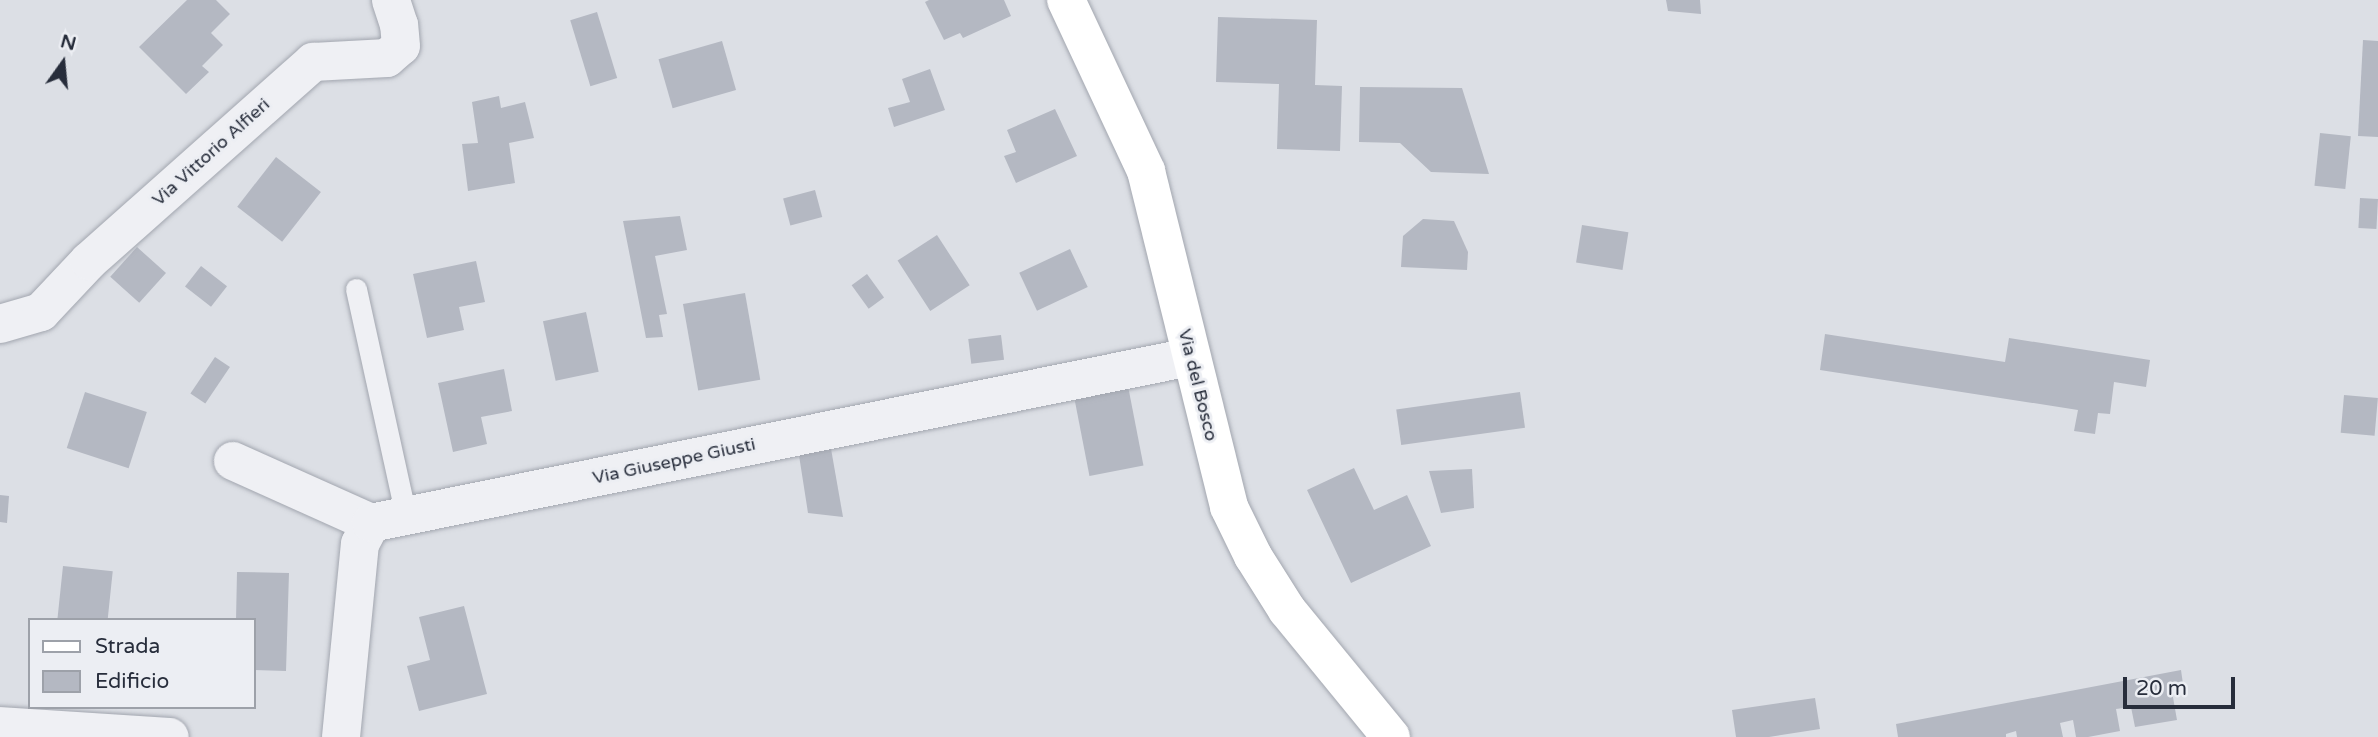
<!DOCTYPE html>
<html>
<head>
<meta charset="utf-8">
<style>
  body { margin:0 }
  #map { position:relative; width:2378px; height:737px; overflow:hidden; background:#dcdfe5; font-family:"Varela Round",sans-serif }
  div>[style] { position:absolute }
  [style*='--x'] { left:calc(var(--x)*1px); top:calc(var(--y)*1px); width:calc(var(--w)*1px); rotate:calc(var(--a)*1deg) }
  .building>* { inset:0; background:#b4b8c2; transform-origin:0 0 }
  .roads { filter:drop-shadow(0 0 2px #a2a6af) drop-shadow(0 0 2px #a2a6af) }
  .lane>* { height:21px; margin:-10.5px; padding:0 10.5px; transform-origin:10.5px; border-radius:10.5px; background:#eff0f4 }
  .street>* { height:38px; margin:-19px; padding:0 19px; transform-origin:19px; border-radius:19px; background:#eff0f4 }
  .secondary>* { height:38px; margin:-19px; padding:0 19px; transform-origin:19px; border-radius:19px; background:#fff }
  span { translate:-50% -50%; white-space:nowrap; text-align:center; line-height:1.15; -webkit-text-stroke:6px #eceef3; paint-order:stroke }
  .street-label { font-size:18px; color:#272d3b }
  .legend { position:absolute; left:28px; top:618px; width:228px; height:91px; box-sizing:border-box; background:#eceef3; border:2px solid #9da1a9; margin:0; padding:9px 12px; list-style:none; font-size:21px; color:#272d3b }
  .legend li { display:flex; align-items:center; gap:14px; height:35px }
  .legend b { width:35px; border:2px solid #9da1a9 }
  .north { position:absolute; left:28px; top:28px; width:70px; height:70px; -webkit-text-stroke:5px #eceef3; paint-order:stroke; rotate:15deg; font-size:19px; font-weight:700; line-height:28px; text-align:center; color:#272d3b }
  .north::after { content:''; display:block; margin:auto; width:24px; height:32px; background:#272d3b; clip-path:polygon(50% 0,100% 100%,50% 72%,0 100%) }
  .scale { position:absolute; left:2123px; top:677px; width:112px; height:32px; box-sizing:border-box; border:4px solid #272d3b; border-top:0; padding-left:9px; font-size:21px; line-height:24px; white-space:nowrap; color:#272d3b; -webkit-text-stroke:5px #eceef3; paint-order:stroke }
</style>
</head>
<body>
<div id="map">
  <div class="building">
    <div style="clip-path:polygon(187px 0,216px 0,230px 14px,211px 33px,223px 45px,202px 66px,209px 72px,186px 94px,139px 47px)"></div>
    <div style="clip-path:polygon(929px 0,1004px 0,1011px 16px,963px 38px,960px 33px,944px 40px,925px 2px)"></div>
    <div style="clip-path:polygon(1666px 0,1700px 0,1701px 14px,1668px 11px)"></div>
    <div style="left:597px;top:12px;width:69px;height:28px;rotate:73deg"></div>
    <div style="clip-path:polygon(1218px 17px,1317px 20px,1315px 85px,1342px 86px,1340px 151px,1277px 149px,1279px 84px,1216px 82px)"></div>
    <div style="clip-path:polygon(2363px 40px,2378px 41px,2378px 137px,2358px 136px)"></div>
    <div style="left:722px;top:41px;width:51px;height:66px;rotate:74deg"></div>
    <div style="clip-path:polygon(930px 69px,945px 110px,894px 127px,888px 108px,910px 102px,902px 79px)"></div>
    <div style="clip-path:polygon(1360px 87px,1462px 88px,1489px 174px,1431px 172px,1400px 143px,1359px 142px)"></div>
    <div style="clip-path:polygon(499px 96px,501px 108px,525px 102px,534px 138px,509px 143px,515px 183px,468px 191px,462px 144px,478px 143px,472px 102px)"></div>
    <div style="clip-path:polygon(1055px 109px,1077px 156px,1016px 183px,1004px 156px,1016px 152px,1007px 130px)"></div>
    <div style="left:2320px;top:133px;width:31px;height:53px;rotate:6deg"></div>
    <div style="left:276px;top:157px;width:57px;height:63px;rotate:38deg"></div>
    <div style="left:815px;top:190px;width:28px;height:33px;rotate:75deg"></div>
    <div style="left:2360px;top:198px;width:18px;height:30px;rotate:3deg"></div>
    <div style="clip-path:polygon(680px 216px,687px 250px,655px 256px,667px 314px,659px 315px,663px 337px,646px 338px,623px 221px)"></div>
    <div style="clip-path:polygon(1423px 219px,1454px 221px,1468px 252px,1467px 270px,1401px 267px,1403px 236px)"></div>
    <div style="left:1582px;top:225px;width:47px;height:38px;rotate:9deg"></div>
    <div style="left:937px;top:235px;width:60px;height:47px;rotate:57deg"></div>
    <div style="left:137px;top:247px;width:39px;height:40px;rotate:42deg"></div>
    <div style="left:1070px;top:249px;width:42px;height:56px;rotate:65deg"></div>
    <div style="clip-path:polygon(476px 261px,485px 302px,459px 307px,464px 330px,427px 338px,413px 274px)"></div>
    <div style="left:201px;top:266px;width:33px;height:26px;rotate:38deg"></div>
    <div style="left:867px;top:274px;width:29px;height:19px;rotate:54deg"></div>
    <div style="left:745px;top:293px;width:88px;height:63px;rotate:80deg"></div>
    <div style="left:586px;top:312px;width:61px;height:44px;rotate:78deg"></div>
    <div style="clip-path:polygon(1825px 334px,2005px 362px,2009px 338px,2150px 360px,2146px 387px,2114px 382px,2110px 414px,2098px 413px,2095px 434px,2074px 431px,2078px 410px,1820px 370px)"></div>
    <div style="left:1001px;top:335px;width:25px;height:33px;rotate:83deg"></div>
    <div style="left:215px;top:357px;width:18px;height:44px;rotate:34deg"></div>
    <div style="clip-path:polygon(504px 369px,512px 411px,481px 417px,487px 444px,453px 452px,438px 383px)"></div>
    <div style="left:1128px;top:386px;width:81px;height:55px;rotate:79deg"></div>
    <div style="left:85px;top:392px;width:65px;height:59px;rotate:18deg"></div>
    <div style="left:1520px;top:392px;width:36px;height:125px;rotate:82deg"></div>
    <div style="left:2344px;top:395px;width:34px;height:38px;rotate:5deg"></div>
    <div style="clip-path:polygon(830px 443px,843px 517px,808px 513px,798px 449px)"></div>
    <div style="clip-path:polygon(1354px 468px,1374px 510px,1407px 495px,1431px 546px,1351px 583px,1307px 490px)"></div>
    <div style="clip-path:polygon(1472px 469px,1474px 508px,1441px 513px,1429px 471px)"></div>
    <div style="clip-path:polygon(0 495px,9px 496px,7px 523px,0 522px)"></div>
    <div style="left:63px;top:566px;width:50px;height:54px;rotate:6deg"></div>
    <div style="clip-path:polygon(237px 572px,289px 573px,286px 671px,254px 670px,254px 620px,236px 620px)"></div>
    <div style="clip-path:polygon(464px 606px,487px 694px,419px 711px,407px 666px,430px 660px,419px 617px)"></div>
    <div style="clip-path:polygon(2181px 670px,2183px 684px,2171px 686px,2177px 720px,2135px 727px,2131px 707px,2116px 709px,2120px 731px,2088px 737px,2076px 737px,2073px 720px,2060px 723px,2063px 737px,2017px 737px,2016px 731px,2006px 734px,2006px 737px,1898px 737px,1896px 724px)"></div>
    <div style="clip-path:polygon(1815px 698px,1820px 729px,1769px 737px,1736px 737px,1732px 710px)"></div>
  </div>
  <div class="roads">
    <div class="lane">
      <div style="--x:356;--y:289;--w:232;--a:77.6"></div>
    </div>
    <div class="street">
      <div style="--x:0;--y:324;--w:43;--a:-16.3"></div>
      <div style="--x:41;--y:312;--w:70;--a:-46.7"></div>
      <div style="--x:89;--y:261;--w:300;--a:-41.6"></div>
      <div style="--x:313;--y:62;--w:74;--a:-3.1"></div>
      <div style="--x:387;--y:58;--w:18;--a:-41"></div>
      <div style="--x:401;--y:46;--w:21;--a:-95"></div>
      <div style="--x:399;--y:25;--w:26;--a:-108"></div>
      <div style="--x:233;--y:461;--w:151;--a:24.2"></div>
      <div style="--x:0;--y:726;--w:170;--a:3.7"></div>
      <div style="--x:341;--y:737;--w:194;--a:-84.4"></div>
      <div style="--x:360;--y:544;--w:24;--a:-62"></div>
      <div style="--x:371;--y:523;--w:836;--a:-11.46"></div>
    </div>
    <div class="secondary">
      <div style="--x:1066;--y:0;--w:189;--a:64.9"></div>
      <div style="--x:1146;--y:171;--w:346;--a:76.1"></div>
      <div style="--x:1229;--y:507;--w:55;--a:63.9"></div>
      <div style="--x:1253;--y:556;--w:64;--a:57.8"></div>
      <div style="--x:1287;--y:610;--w:164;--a:50.7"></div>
    </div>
  </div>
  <div class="street-label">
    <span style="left:211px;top:152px;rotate:-42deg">Via Vittorio Alfieri</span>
    <span style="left:1198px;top:385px;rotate:76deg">Via del Bosco</span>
    <span style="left:674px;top:461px;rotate:-12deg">Via Giuseppe Giusti</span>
  </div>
  <ul class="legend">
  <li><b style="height:9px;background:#fff"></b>Strada</li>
  <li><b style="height:19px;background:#b4b8c2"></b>Edificio</li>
  </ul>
  <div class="north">N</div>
  <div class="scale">20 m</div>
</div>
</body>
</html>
